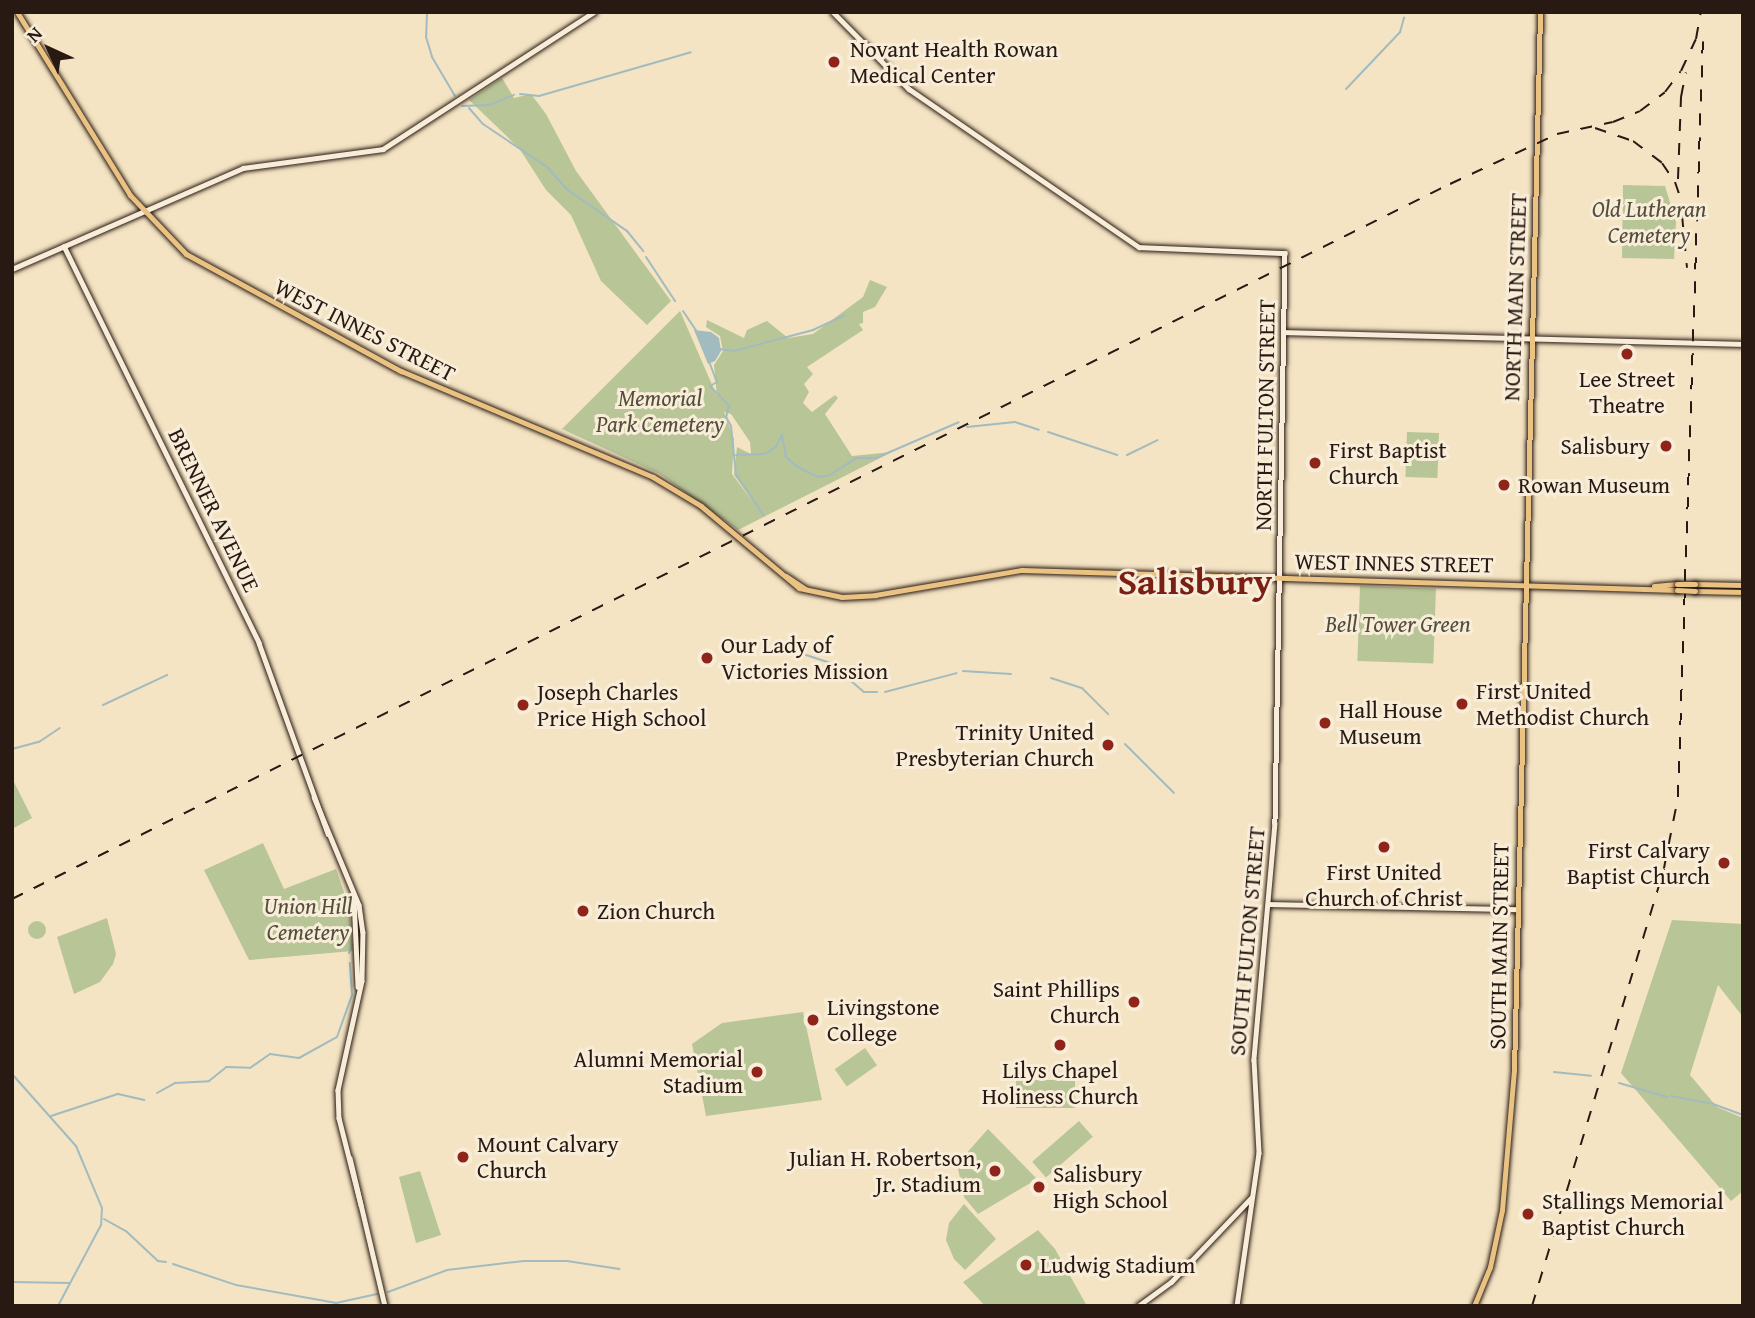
<!DOCTYPE html>
<html>
<head>
<meta charset="utf-8">
<style>
  body { margin:0 }
  #map { position:relative; width:1755px; height:1318px; overflow:hidden; background:#f4e4c3; font-family:"Gentium Book Plus",serif }
  div>[style] { position:absolute }
  [style*='--x'] { left:calc(var(--x)*1px); top:calc(var(--y)*1px); width:calc(var(--w)*1px); rotate:calc(var(--a)*1deg) }
  .green>* { inset:0; background:#b8c597; transform-origin:0 0 }
  .round { border-radius:50% }
  .water>* { inset:0; background:#a2bbbf }
  .stream>* { height:2px; margin:-1px; padding:0 1px; transform-origin:1px; border-radius:1px; background:#a2bbbf }
  .roads { filter:drop-shadow(0 0 2px #291913) drop-shadow(0 0 2px #291913) }
  .secondary>* { height:4.5px; margin:-2.25px; padding:0 2.25px; transform-origin:2.25px; border-radius:2.25px; background:#f8edd8 }
  .primary>* { height:5px; margin:-2.5px; padding:0 2.5px; transform-origin:2.5px; border-radius:2.5px; background:#eac282 }
  .rail>* { height:2px; margin-top:-1px; transform-origin:0; background:repeating-linear-gradient(90deg,#291913 0 12px,transparent 0 24px) }
  .bridges { filter:drop-shadow(0 0 2px #291913) drop-shadow(0 0 2px #291913) }
  .primary-bridge>* { height:5px; margin:-2.5px; padding:0 2.5px; transform-origin:2.5px; border-radius:2.5px; background:#eac282 }
  .dots>* { width:19px; height:19px; translate:-50% -50%; box-sizing:border-box; border:4px solid #f8edd8; border-radius:50% }
  span { translate:-50% -50%; white-space:nowrap; text-align:center; line-height:1.15; -webkit-text-stroke:6px #f8edd8; paint-order:stroke }
  .poi-label { font-size:23px; color:#291913 }
  .left { translate:0 -50%; text-align:left }
  .right { translate:-100% -50%; text-align:right }
  .park-label { font-size:23px; color:#544d3b; font-style:italic }
  .street-label { font-size:23px; color:#291913 }
  .town-label { font-size:37px; color:#7a1f14; font-weight:700 }
  .frame { position:absolute; inset:0; border:14px solid #291913; pointer-events:none }
  .north { position:absolute; left:14px; top:14px; width:70px; height:70px; -webkit-text-stroke:5px #f8edd8; paint-order:stroke; rotate:315deg; font-size:19px; font-weight:700; line-height:28px; text-align:center; color:#291913 }
  .north::after { content:''; display:block; margin:auto; width:24px; height:32px; background:#291913; clip-path:polygon(50% 0,100% 100%,50% 72%,0 100%) }
</style>
</head>
<body>
<div id="map">
  <div class="green">
    <div style="clip-path:polygon(502px 78px,514px 98px,531px 94px,546px 114px,576px 171px,671px 301px,647px 325px,601px 281px,571px 215px,546px 190px,519px 148px,469px 100px)"></div>
    <div style="clip-path:polygon(1623px 185px,1665px 186px,1676px 222px,1674px 259px,1622px 258px)"></div>
    <div style="clip-path:polygon(evenodd,870px 280px,887px 287px,875px 307px,863px 312px,863px 323px,859px 324px,863px 330px,807px 367px,813px 374px,804px 384px,809px 392px,803px 403px,812px 412px,835px 395px,838px 398px,825px 414px,852px 456px,892px 452px,738px 530px,660px 474px,562px 429px,680px 311px,717px 396px,714px 365px,723px 351px,720px 336px,706px 327px,707px 320px,744px 338px,747px 330px,767px 321px,788px 338px,813px 334px,863px 297px,870px 280px,724px 412px,731px 414px,750px 442px,751px 454px,737px 447px,734px 475px,756px 506px,732px 474px,734px 439px,724px 412px)"></div>
    <div style="left:1407px;top:432px;width:32px;height:45px;rotate:2deg"></div>
    <div style="left:1360px;top:586px;width:76px;height:75px;rotate:2deg"></div>
    <div style="clip-path:polygon(12px 778px,32px 818px,12px 829px)"></div>
    <div style="clip-path:polygon(263px 843px,284px 889px,336px 869px,349px 907px,353px 951px,249px 960px,204px 870px)"></div>
    <div style="clip-path:polygon(107px 918px,116px 954px,113px 964px,100px 982px,74px 994px,57px 937px)"></div>
    <div style="clip-path:polygon(1672px 920px,1743px 924px,1743px 1017px,1718px 985px,1690px 1075px,1717px 1107px,1743px 1118px,1743px 1191px,1731px 1201px,1621px 1073px)"></div>
    <div class="round" style="left:28px;top:921px;width:18px;height:18px"></div>
    <div style="clip-path:polygon(803px 1012px,822px 1100px,706px 1116px,692px 1044px,722px 1023px)"></div>
    <div style="left:865px;top:1048px;width:21px;height:37px;rotate:55deg"></div>
    <div style="left:1016px;top:1080px;width:59px;height:28px"></div>
    <div style="left:1079px;top:1121px;width:21px;height:62px;rotate:49deg"></div>
    <div style="clip-path:polygon(988px 1129px,1037px 1179px,978px 1214px,964px 1197px,957px 1164px)"></div>
    <div style="clip-path:polygon(420px 1171px,441px 1235px,416px 1243px,399px 1177px)"></div>
    <div style="clip-path:polygon(964px 1204px,996px 1239px,965px 1270px,954px 1259px,946px 1240px,949px 1223px)"></div>
    <div style="clip-path:polygon(1038px 1230px,1055px 1249px,1087px 1306px,985px 1306px,963px 1282px)"></div>
  </div>
  <div class="water">
    <div style="clip-path:polygon(694px 330px,711px 332px,719px 338px,721px 351px,715px 361px,708px 364px)"></div>
  </div>
  <div class="stream">
    <div style="--x:427;--y:12;--w:25;--a:92"></div>
    <div style="--x:426;--y:37;--w:21;--a:73"></div>
    <div style="--x:432;--y:57;--w:45;--a:59.5"></div>
    <div style="--x:1346;--y:89;--w:79;--a:-46.5"></div>
    <div style="--x:1400;--y:32;--w:15;--a:-74"></div>
    <div style="--x:520;--y:94;--w:19;--a:6"></div>
    <div style="--x:539;--y:96;--w:158;--a:-16.1"></div>
    <div style="--x:462;--y:106;--w:27;--a:-2"></div>
    <div style="--x:489;--y:105;--w:27;--a:-22"></div>
    <div style="--x:469;--y:108;--w:21;--a:49"></div>
    <div style="--x:483;--y:124;--w:77;--a:33.9"></div>
    <div style="--x:547;--y:167;--w:31;--a:48"></div>
    <div style="--x:568;--y:190;--w:72;--a:34.8"></div>
    <div style="--x:627;--y:231;--w:26;--a:51"></div>
    <div style="--x:646;--y:257;--w:53;--a:56.6"></div>
    <div style="--x:683;--y:311;--w:23;--a:56"></div>
    <div style="--x:719;--y:349;--w:15;--a:8"></div>
    <div style="--x:734;--y:351;--w:82;--a:-14.9"></div>
    <div style="--x:813;--y:330;--w:35;--a:-25"></div>
    <div style="--x:710;--y:364;--w:19;--a:69"></div>
    <div style="--x:717;--y:382;--w:8;--a:150"></div>
    <div style="--x:710;--y:386;--w:28;--a:46"></div>
    <div style="--x:729;--y:406;--w:11;--a:105"></div>
    <div style="--x:726;--y:417;--w:10;--a:61"></div>
    <div style="--x:731;--y:426;--w:48;--a:84.1"></div>
    <div style="--x:736;--y:474;--w:50;--a:56.3"></div>
    <div style="--x:967;--y:427;--w:48;--a:-5.9"></div>
    <div style="--x:1015;--y:422;--w:25;--a:18"></div>
    <div style="--x:1048;--y:432;--w:73;--a:18.4"></div>
    <div style="--x:736;--y:455;--w:29;--a:-2"></div>
    <div style="--x:765;--y:454;--w:13;--a:-32"></div>
    <div style="--x:776;--y:447;--w:13;--a:-63"></div>
    <div style="--x:782;--y:435;--w:22;--a:80"></div>
    <div style="--x:786;--y:457;--w:13;--a:42"></div>
    <div style="--x:796;--y:466;--w:25;--a:27"></div>
    <div style="--x:818;--y:477;--w:12;--a:-9"></div>
    <div style="--x:830;--y:475;--w:31;--a:-33"></div>
    <div style="--x:856;--y:458;--w:20;--a:0"></div>
    <div style="--x:876;--y:458;--w:90;--a:-23.4"></div>
    <div style="--x:1127;--y:455;--w:34;--a:-26"></div>
    <div style="--x:806;--y:655;--w:25;--a:18"></div>
    <div style="--x:830;--y:663;--w:45;--a:40.5"></div>
    <div style="--x:864;--y:692;--w:13;--a:0"></div>
    <div style="--x:963;--y:671;--w:48;--a:3.6"></div>
    <div style="--x:1051;--y:678;--w:33;--a:18"></div>
    <div style="--x:1082;--y:688;--w:37;--a:45"></div>
    <div style="--x:885;--y:692;--w:74;--a:-14.8"></div>
    <div style="--x:103;--y:705;--w:71;--a:-25.1"></div>
    <div style="--x:1125;--y:744;--w:69;--a:45"></div>
    <div style="--x:12;--y:749;--w:28;--a:-15"></div>
    <div style="--x:39;--y:742;--w:25;--a:-34"></div>
    <div style="--x:349;--y:953;--w:9;--a:-69"></div>
    <div style="--x:1554;--y:1072;--w:37;--a:6"></div>
    <div style="--x:12;--y:1074;--w:96;--a:48.4"></div>
    <div style="--x:76;--y:1146;--w:67;--a:67.2"></div>
    <div style="--x:102;--y:1208;--w:17;--a:93"></div>
    <div style="--x:101;--y:1225;--w:92;--a:118"></div>
    <div style="--x:1619;--y:1083;--w:50;--a:16.3"></div>
    <div style="--x:157;--y:1093;--w:21;--a:-29"></div>
    <div style="--x:175;--y:1083;--w:34;--a:-3"></div>
    <div style="--x:209;--y:1081;--w:22;--a:-39"></div>
    <div style="--x:226;--y:1067;--w:24;--a:2"></div>
    <div style="--x:250;--y:1068;--w:24;--a:-35"></div>
    <div style="--x:270;--y:1054;--w:29;--a:8"></div>
    <div style="--x:299;--y:1058;--w:43;--a:-28.9"></div>
    <div style="--x:337;--y:1037;--w:45;--a:-70.3"></div>
    <div style="--x:352;--y:995;--w:32;--a:-94"></div>
    <div style="--x:1671;--y:1096;--w:43;--a:10.8"></div>
    <div style="--x:1713;--y:1104;--w:32;--a:20"></div>
    <div style="--x:51;--y:1116;--w:71;--a:-18.2"></div>
    <div style="--x:118;--y:1094;--w:27;--a:13"></div>
    <div style="--x:104;--y:1219;--w:26;--a:29"></div>
    <div style="--x:127;--y:1232;--w:42;--a:43.1"></div>
    <div style="--x:158;--y:1261;--w:8;--a:7"></div>
    <div style="--x:173;--y:1264;--w:66;--a:18.4"></div>
    <div style="--x:236;--y:1285;--w:102;--a:10.2"></div>
    <div style="--x:336;--y:1303;--w:42;--a:-12.4"></div>
    <div style="--x:12;--y:1282;--w:58;--a:1"></div>
    <div style="--x:388;--y:1292;--w:63;--a:-20.4"></div>
    <div style="--x:447;--y:1270;--w:78;--a:-6.7"></div>
    <div style="--x:524;--y:1261;--w:43;--a:0"></div>
    <div style="--x:567;--y:1261;--w:53;--a:8.7"></div>
  </div>
  <div class="roads">
    <div class="secondary">
      <div style="--x:833;--y:12;--w:108;--a:45.4"></div>
      <div style="--x:909;--y:89;--w:279;--a:34.5"></div>
      <div style="--x:1139;--y:247;--w:146;--a:2.4"></div>
      <div style="--x:1285;--y:253;--w:570;--a:91.01"></div>
      <div style="--x:1275;--y:823;--w:238;--a:95.1"></div>
      <div style="--x:1254;--y:1060;--w:93;--a:86.9"></div>
      <div style="--x:1259;--y:1153;--w:155;--a:98.2"></div>
      <div style="--x:64;--y:246;--w:442;--a:63.8"></div>
      <div style="--x:259;--y:643;--w:203;--a:70.1"></div>
      <div style="--x:12;--y:269;--w:252;--a:-23.6"></div>
      <div style="--x:243;--y:168;--w:141;--a:-7.7"></div>
      <div style="--x:383;--y:149;--w:252;--a:-33"></div>
      <div style="--x:1283;--y:332;--w:460;--a:1.5"></div>
      <div style="--x:314;--y:797;--w:117;--a:67.4"></div>
      <div style="--x:359;--y:905;--w:27;--a:82"></div>
      <div style="--x:363;--y:932;--w:49;--a:91.2"></div>
      <div style="--x:362;--y:981;--w:112;--a:102.4"></div>
      <div style="--x:338;--y:1090;--w:28;--a:88"></div>
      <div style="--x:339;--y:1118;--w:90;--a:75.8"></div>
      <div style="--x:354;--y:898;--w:89;--a:87.4"></div>
      <div style="--x:1269;--y:904;--w:247;--a:1.2"></div>
      <div style="--x:350;--y:1158;--w:152;--a:76.7"></div>
      <div style="--x:1138;--y:1306;--w:41;--a:-36"></div>
      <div style="--x:1171;--y:1282;--w:116;--a:-46.4"></div>
    </div>
    <div class="primary">
      <div style="--x:17;--y:12;--w:215;--a:58.3"></div>
      <div style="--x:130;--y:195;--w:81;--a:46.5"></div>
      <div style="--x:186;--y:254;--w:245;--a:28.6"></div>
      <div style="--x:401;--y:371;--w:273;--a:22.8"></div>
      <div style="--x:653;--y:477;--w:56;--a:31.1"></div>
      <div style="--x:701;--y:506;--w:128;--a:39.9"></div>
      <div style="--x:799;--y:588;--w:44;--a:11.8"></div>
      <div style="--x:842;--y:597;--w:33;--a:-3"></div>
      <div style="--x:875;--y:595;--w:149;--a:-9.7"></div>
      <div style="--x:1022;--y:570;--w:655;--a:1.75"></div>
      <div style="--x:786;--y:576;--w:23;--a:34"></div>
      <div style="--x:1695;--y:584;--w:48;--a:1.2"></div>
      <div style="--x:1654;--y:586;--w:23;--a:-5"></div>
      <div style="--x:1695;--y:591;--w:48;--a:1.2"></div>
      <div style="--x:1474;--y:1306;--w:42;--a:-67.7"></div>
      <div style="--x:1490;--y:1267;--w:58;--a:-78.1"></div>
      <div style="--x:1502;--y:1210;--w:141;--a:-85.1"></div>
      <div style="--x:1514;--y:1070;--w:1058;--a:-88.59"></div>
    </div>
  </div>
  <div class="rail">
    <div style="--x:1595;--y:128;--w:40;--a:18.9"></div>
    <div style="--x:1633;--y:141;--w:36;--a:37"></div>
    <div style="--x:1662;--y:163;--w:23;--a:56"></div>
    <div style="--x:1675;--y:182;--w:46;--a:71.2"></div>
    <div style="--x:1678;--y:179;--w:82;--a:-87.9"></div>
    <div style="--x:1681;--y:97;--w:25;--a:-79"></div>
    <div style="--x:1682;--y:215;--w:53;--a:84.6"></div>
    <div style="--x:12;--y:899;--w:1606;--a:-26.44"></div>
    <div style="--x:1450;--y:184;--w:118;--a:-25"></div>
    <div style="--x:1557;--y:134;--w:57;--a:-12.1"></div>
    <div style="--x:1613;--y:122;--w:29;--a:-22"></div>
    <div style="--x:1640;--y:111;--w:31;--a:-37"></div>
    <div style="--x:1665;--y:92;--w:26;--a:-53"></div>
    <div style="--x:1681;--y:71;--w:35;--a:-65"></div>
    <div style="--x:1696;--y:39;--w:27;--a:-80"></div>
    <div style="--x:1532;--y:1306;--w:457;--a:-73.2"></div>
    <div style="--x:1664;--y:868;--w:72;--a:-78.8"></div>
    <div style="--x:1678;--y:797;--w:761;--a:-88.12"></div>
  </div>
  <div class="bridges">
    <div class="primary-bridge">
      <div style="--x:1677;--y:584;--w:18;--a:0"></div>
      <div style="--x:1677;--y:590;--w:18;--a:3"></div>
    </div>
  </div>
  <div class="dots">
    <div style="left:834px;top:62px;background:#8f2418"></div>
    <div style="left:1627px;top:354px;background:#8f2418"></div>
    <div style="left:1666px;top:446px;background:#8f2418"></div>
    <div style="left:1315px;top:463px;background:#8f2418"></div>
    <div style="left:1504px;top:485px;background:#8f2418"></div>
    <div style="left:707px;top:658px;background:#8f2418"></div>
    <div style="left:1462px;top:704px;background:#8f2418"></div>
    <div style="left:523px;top:705px;background:#8f2418"></div>
    <div style="left:1325px;top:723px;background:#8f2418"></div>
    <div style="left:1108px;top:745px;background:#8f2418"></div>
    <div style="left:1384px;top:847px;background:#8f2418"></div>
    <div style="left:1724px;top:863px;background:#8f2418"></div>
    <div style="left:583px;top:911px;background:#8f2418"></div>
    <div style="left:1134px;top:1002px;background:#8f2418"></div>
    <div style="left:813px;top:1020px;background:#8f2418"></div>
    <div style="left:1060px;top:1045px;background:#8f2418"></div>
    <div style="left:757px;top:1072px;background:#8f2418"></div>
    <div style="left:463px;top:1157px;background:#8f2418"></div>
    <div style="left:995px;top:1171px;background:#8f2418"></div>
    <div style="left:1039px;top:1187px;background:#8f2418"></div>
    <div style="left:1528px;top:1214px;background:#8f2418"></div>
    <div style="left:1026px;top:1265px;background:#8f2418"></div>
  </div>
  <div class="poi-label">
    <span class="left" style="left:850px;top:62px">Novant Health Rowan<br>Medical Center</span>
    <span style="left:1627px;top:392px">Lee Street<br>Theatre</span>
    <span class="right" style="left:1650px;top:446px">Salisbury</span>
    <span class="left" style="left:1329px;top:463px">First Baptist<br>Church</span>
    <span class="left" style="left:1518px;top:485px">Rowan Museum</span>
    <span class="left" style="left:721px;top:658px">Our Lady of<br>Victories Mission</span>
    <span class="left" style="left:1476px;top:704px">First United<br>Methodist Church</span>
    <span class="left" style="left:537px;top:705px">Joseph Charles<br>Price High School</span>
    <span class="left" style="left:1339px;top:723px">Hall House<br>Museum</span>
    <span class="right" style="left:1094px;top:745px">Trinity United<br>Presbyterian Church</span>
    <span class="right" style="left:1710px;top:863px">First Calvary<br>Baptist Church</span>
    <span style="left:1384px;top:885px">First United<br>Church of Christ</span>
    <span class="left" style="left:597px;top:911px">Zion Church</span>
    <span class="right" style="left:1120px;top:1002px">Saint Phillips<br>Church</span>
    <span class="left" style="left:827px;top:1020px">Livingstone<br>College</span>
    <span class="right" style="left:743px;top:1072px">Alumni Memorial<br>Stadium</span>
    <span style="left:1060px;top:1083px">Lilys Chapel<br>Holiness Church</span>
    <span class="left" style="left:477px;top:1157px">Mount Calvary<br>Church</span>
    <span class="right" style="left:981px;top:1171px">Julian H. Robertson,<br>Jr. Stadium</span>
    <span class="left" style="left:1053px;top:1187px">Salisbury<br>High School</span>
    <span class="left" style="left:1542px;top:1214px">Stallings Memorial<br>Baptist Church</span>
    <span class="left" style="left:1040px;top:1265px">Ludwig Stadium</span>
  </div>
  <div class="park-label">
    <span style="left:1649px;top:222px">Old Lutheran<br>Cemetery</span>
    <span style="left:660px;top:411px">Memorial<br>Park Cemetery</span>
    <span style="left:1398px;top:624px">Bell Tower Green</span>
    <span style="left:308px;top:919px">Union Hill<br>Cemetery</span>
  </div>
  <div class="street-label">
    <span style="left:1515px;top:297px;rotate:-88deg">NORTH MAIN STREET</span>
    <span style="left:365px;top:330px;rotate:27deg">WEST INNES STREET</span>
    <span style="left:1265px;top:415px;rotate:-89deg">NORTH FULTON STREET</span>
    <span style="left:214px;top:510px;rotate:64deg">BRENNER AVENUE</span>
    <span style="left:1394px;top:563px;rotate:1deg">WEST INNES STREET</span>
    <span style="left:1247px;top:941px;rotate:-85deg">SOUTH FULTON STREET</span>
    <span style="left:1499px;top:946px;rotate:-89deg">SOUTH MAIN STREET</span>
  </div>
  <div class="town-label">
    <span style="left:1195px;top:581px">Salisbury</span>
  </div>
  <div class="frame"></div>
  <div class="north">N</div>
</div>
</body>
</html>
